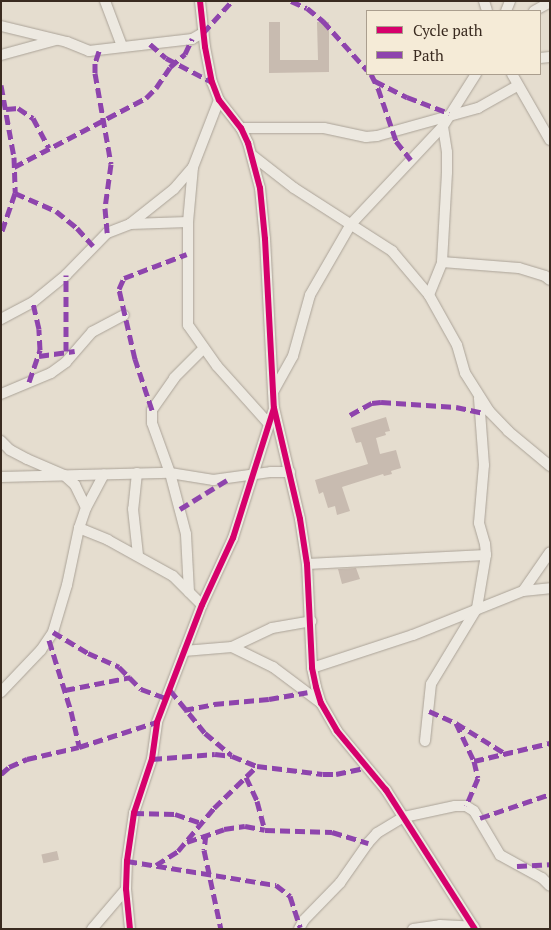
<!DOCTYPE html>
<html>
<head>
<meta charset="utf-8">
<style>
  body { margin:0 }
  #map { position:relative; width:551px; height:930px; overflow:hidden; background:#e5ddcf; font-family:"PT Serif",serif }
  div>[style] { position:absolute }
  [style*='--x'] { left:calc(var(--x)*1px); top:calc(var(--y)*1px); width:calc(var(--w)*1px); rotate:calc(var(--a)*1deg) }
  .building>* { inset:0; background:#c8bbb0; transform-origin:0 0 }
  .roads { filter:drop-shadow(0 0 1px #aba398) drop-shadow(0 0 1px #aba398) }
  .street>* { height:10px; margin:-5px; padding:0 5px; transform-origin:5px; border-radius:5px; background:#ede9e1 }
  .quiet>* { height:5px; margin-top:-2.5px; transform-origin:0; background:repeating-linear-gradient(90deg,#8e44ad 0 10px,transparent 0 15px) }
  .cycleway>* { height:6px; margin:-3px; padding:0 3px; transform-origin:3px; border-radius:3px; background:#d6006c }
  span { translate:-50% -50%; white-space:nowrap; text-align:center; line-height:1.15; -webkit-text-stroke:5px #f5ebd7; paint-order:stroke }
  .frame { position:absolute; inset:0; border:2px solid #3a2b20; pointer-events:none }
  .legend { position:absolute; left:366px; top:10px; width:175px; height:65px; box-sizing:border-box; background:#f5ebd7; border:1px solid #aa9e8e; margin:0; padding:6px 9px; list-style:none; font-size:15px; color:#3a2b20 }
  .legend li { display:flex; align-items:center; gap:10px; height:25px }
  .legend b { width:25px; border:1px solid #aa9e8e }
</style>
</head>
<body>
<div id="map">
  <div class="building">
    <div style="clip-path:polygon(269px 22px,280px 22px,280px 60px,318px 60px,317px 22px,329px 22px,329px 72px,269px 73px)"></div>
    <div style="clip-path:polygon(386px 417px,390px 431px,385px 432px,386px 435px,376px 438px,380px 454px,396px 450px,401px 468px,391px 471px,392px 474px,384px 476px,383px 474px,342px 487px,350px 511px,337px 515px,335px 506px,328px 508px,323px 492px,319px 494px,315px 480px,368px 464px,361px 442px,356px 443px,351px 428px)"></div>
    <div style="clip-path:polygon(356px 568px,360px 579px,342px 584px,338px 569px)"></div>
    <div style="left:57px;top:851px;width:9px;height:16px;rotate:77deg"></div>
  </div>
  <div class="roads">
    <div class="street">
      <div style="--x:105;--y:1;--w:48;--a:69.3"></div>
      <div style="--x:200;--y:1;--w:46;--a:83.8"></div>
      <div style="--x:205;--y:47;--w:36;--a:79"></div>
      <div style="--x:212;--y:82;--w:19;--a:69"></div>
      <div style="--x:219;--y:100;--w:36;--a:52"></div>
      <div style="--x:241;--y:128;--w:17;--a:65"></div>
      <div style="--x:248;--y:143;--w:47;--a:75.1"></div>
      <div style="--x:260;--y:188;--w:51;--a:84.4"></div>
      <div style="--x:265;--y:239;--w:169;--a:87"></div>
      <div style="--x:274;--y:408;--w:114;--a:76.8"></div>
      <div style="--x:300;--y:519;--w:46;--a:81.2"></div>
      <div style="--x:307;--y:564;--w:104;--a:87.2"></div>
      <div style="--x:312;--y:668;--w:19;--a:78"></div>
      <div style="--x:316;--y:687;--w:17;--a:73"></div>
      <div style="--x:321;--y:703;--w:32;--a:60"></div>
      <div style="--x:337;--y:731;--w:77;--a:50.3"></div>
      <div style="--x:386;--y:790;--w:165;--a:57.4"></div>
      <div style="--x:484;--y:1;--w:10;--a:73"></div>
      <div style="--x:506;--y:11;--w:11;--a:-68"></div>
      <div style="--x:534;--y:11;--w:18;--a:-29"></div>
      <div style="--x:1;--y:26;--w:68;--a:13.6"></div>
      <div style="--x:67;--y:42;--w:24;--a:22"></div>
      <div style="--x:89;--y:51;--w:104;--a:-6.6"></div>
      <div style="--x:192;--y:39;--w:13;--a:-29"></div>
      <div style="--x:1;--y:55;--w:57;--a:-15.3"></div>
      <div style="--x:540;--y:58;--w:10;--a:-6"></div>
      <div style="--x:512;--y:74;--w:76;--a:60.1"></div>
      <div style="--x:219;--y:100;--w:72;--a:111.2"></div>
      <div style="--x:193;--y:167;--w:55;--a:95.2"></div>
      <div style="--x:188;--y:222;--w:103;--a:90"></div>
      <div style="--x:188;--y:325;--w:50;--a:54.7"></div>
      <div style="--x:217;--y:366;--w:78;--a:48.1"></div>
      <div style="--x:241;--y:128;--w:83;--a:0"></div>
      <div style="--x:324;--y:128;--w:43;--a:12.1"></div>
      <div style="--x:366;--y:137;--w:11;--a:-5"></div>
      <div style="--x:377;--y:136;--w:105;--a:-15.5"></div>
      <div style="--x:478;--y:108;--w:45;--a:-29.4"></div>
      <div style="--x:253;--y:156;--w:52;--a:38"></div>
      <div style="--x:294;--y:188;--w:117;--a:32.7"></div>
      <div style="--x:392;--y:251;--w:57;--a:49.9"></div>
      <div style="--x:429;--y:295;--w:57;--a:60.8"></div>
      <div style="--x:457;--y:345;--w:29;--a:74"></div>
      <div style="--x:465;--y:373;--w:45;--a:57.7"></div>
      <div style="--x:489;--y:411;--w:28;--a:46"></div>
      <div style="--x:508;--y:431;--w:55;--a:39.8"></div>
      <div style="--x:130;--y:224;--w:56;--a:-38.5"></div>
      <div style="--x:174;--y:189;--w:29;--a:-49"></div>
      <div style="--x:442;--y:262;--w:77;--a:4.5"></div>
      <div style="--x:519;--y:268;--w:27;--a:17"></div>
      <div style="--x:545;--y:276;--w:6;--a:39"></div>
      <div style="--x:429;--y:295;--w:35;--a:-68"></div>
      <div style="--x:442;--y:262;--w:90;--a:-86.8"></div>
      <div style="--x:447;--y:172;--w:20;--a:-90"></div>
      <div style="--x:447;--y:152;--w:26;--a:-99"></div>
      <div style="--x:1;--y:319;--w:36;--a:-28"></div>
      <div style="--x:33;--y:302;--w:43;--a:-39.3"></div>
      <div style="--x:66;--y:275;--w:59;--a:-45.7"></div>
      <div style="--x:107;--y:233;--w:25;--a:-21"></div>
      <div style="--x:130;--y:224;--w:58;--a:-2"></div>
      <div style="--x:273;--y:392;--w:41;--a:-60.9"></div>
      <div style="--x:293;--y:356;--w:63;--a:-74.4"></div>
      <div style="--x:310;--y:295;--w:82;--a:-60"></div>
      <div style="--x:351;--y:224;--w:134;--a:-46.8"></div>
      <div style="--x:443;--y:126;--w:62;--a:-57.6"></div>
      <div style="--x:1;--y:394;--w:54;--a:-22.8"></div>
      <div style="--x:51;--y:373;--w:19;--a:-36"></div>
      <div style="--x:66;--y:362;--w:40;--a:-49"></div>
      <div style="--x:92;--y:332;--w:36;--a:-28"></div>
      <div style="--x:1;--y:441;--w:13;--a:45"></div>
      <div style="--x:10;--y:450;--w:19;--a:28"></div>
      <div style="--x:27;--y:459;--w:40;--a:23.4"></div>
      <div style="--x:64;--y:475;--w:15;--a:42"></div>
      <div style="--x:75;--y:485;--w:25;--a:64"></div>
      <div style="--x:137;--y:473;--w:36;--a:96"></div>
      <div style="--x:133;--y:509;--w:46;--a:83.8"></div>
      <div style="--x:1;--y:477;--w:169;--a:-1.4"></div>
      <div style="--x:170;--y:473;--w:44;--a:9.2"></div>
      <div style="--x:213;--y:480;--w:59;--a:-7.9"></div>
      <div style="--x:271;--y:472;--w:19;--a:0"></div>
      <div style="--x:79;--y:528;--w:31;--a:22"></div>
      <div style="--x:108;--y:540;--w:74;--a:29"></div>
      <div style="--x:173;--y:576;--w:41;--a:45"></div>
      <div style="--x:307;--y:564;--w:179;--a:-2.9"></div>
      <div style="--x:523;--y:591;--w:47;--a:-55.3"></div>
      <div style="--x:189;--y:592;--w:58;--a:-93"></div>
      <div style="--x:186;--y:534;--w:63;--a:-104.7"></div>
      <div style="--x:170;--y:473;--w:53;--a:-109.8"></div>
      <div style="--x:152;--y:423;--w:13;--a:-90"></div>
      <div style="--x:152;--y:410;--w:39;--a:-55"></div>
      <div style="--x:174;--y:378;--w:41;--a:-45"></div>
      <div style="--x:232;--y:647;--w:44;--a:-25.4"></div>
      <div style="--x:272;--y:628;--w:40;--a:-10"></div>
      <div style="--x:184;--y:651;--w:48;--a:-4.8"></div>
      <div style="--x:232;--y:647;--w:46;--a:26"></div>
      <div style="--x:273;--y:667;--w:60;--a:36.9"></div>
      <div style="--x:312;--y:668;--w:106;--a:-18.1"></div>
      <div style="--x:413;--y:635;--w:118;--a:-21.8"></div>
      <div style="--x:523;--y:591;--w:27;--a:-6"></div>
      <div style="--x:1;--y:692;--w:58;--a:-46.4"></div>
      <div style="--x:41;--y:650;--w:22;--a:-56"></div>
      <div style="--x:53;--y:632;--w:49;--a:-73.4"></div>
      <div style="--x:67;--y:585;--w:58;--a:-78.1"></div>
      <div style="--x:79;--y:528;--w:21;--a:-71"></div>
      <div style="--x:86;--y:508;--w:38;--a:-62"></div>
      <div style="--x:425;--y:741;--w:57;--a:-84"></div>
      <div style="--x:431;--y:684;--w:89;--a:-58.8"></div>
      <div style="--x:477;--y:608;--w:54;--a:-80.4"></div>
      <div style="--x:486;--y:555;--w:11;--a:-95"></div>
      <div style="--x:485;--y:544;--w:22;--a:-106"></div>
      <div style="--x:479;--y:523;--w:58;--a:-85.1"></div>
      <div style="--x:484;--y:465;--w:67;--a:-94.3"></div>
      <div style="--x:92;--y:929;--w:52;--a:-49.6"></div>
      <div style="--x:130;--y:929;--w:40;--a:-95.7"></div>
      <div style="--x:126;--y:889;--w:28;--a:-88"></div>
      <div style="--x:127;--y:861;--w:49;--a:-81.7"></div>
      <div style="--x:134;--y:813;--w:57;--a:-71.6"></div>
      <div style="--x:152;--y:759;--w:37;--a:-82"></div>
      <div style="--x:157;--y:722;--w:125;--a:-69"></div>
      <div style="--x:202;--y:605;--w:74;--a:-65.2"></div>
      <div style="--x:233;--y:538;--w:135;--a:-72.4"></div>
      <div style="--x:299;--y:929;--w:10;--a:-61"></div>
      <div style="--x:304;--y:920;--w:52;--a:-45.8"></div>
      <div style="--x:340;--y:883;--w:49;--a:-55"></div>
      <div style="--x:368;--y:843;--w:13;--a:-48"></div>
      <div style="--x:377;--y:833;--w:31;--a:-31"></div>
      <div style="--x:404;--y:817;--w:52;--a:-12.2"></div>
      <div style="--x:455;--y:806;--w:11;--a:0"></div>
      <div style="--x:466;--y:806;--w:9;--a:32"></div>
      <div style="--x:474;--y:811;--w:51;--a:59.4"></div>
      <div style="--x:500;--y:855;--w:48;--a:28.7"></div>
      <div style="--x:542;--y:878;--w:11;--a:45"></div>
      <div style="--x:413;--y:929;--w:27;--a:-8"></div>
      <div style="--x:440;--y:925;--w:34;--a:3"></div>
    </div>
  </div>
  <div class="quiet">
    <div style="--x:291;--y:1;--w:17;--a:24"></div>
    <div style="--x:307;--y:8;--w:21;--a:39"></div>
    <div style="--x:323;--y:21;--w:66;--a:48.1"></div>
    <div style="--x:203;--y:33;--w:43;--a:-47.8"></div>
    <div style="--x:150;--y:44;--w:21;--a:41"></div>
    <div style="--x:166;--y:58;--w:52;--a:27.6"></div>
    <div style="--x:99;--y:51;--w:13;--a:108"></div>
    <div style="--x:95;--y:63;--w:10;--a:90"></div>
    <div style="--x:95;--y:73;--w:92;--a:80"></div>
    <div style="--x:111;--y:164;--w:44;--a:97.8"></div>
    <div style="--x:105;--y:208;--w:25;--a:85"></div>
    <div style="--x:371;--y:74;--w:16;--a:63"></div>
    <div style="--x:378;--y:88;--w:56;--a:71.2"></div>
    <div style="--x:396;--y:141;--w:24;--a:52"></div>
    <div style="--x:375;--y:81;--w:36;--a:27"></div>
    <div style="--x:407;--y:97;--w:45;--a:20.9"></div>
    <div style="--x:1;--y:85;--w:73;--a:79.8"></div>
    <div style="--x:14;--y:157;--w:36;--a:88"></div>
    <div style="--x:15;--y:193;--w:43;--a:108.9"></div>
    <div style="--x:6;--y:109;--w:12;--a:-5"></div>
    <div style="--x:18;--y:108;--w:18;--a:34"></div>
    <div style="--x:33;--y:118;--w:34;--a:62"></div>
    <div style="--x:14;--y:167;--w:149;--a:-27.6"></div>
    <div style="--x:146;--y:98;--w:14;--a:-45"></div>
    <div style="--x:156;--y:88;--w:25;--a:-56"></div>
    <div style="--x:170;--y:67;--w:20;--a:-41"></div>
    <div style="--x:185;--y:54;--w:17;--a:-65"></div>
    <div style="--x:15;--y:193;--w:45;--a:23.7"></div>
    <div style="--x:56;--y:211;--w:27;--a:39"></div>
    <div style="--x:77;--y:228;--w:24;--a:48"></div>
    <div style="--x:66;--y:351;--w:76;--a:-90"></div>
    <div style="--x:39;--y:356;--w:36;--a:-8"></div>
    <div style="--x:29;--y:382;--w:34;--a:-71"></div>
    <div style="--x:40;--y:350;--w:21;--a:-93"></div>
    <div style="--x:39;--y:329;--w:28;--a:-103"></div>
    <div style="--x:152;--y:410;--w:54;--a:-108.4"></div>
    <div style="--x:135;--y:359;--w:72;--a:-102.9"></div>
    <div style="--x:119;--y:289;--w:12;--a:-66"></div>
    <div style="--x:124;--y:278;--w:67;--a:-20.9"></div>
    <div style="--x:350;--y:415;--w:25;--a:-29"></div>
    <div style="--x:372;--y:403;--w:9;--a:-6"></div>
    <div style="--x:381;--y:402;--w:75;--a:3.8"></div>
    <div style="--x:456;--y:407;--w:25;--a:12"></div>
    <div style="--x:180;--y:509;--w:55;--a:-31.7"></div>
    <div style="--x:53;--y:632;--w:41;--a:31"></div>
    <div style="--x:88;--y:653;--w:34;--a:24"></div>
    <div style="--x:119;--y:667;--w:31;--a:45"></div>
    <div style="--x:141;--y:689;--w:27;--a:20"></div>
    <div style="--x:49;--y:640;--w:74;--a:72.8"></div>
    <div style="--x:71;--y:711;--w:37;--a:77"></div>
    <div style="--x:65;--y:690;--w:67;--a:-11.1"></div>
    <div style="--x:170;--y:690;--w:55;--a:50.9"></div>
    <div style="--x:205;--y:733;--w:34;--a:40"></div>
    <div style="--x:184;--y:710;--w:31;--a:-11"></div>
    <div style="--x:214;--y:704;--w:55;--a:-5.2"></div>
    <div style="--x:269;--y:699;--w:39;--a:-10"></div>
    <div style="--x:429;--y:711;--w:30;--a:24"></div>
    <div style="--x:456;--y:723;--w:59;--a:31.8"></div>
    <div style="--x:456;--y:723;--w:42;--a:64.7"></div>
    <div style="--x:474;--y:761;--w:17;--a:77"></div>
    <div style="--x:478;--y:778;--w:30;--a:113"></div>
    <div style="--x:152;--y:759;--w:63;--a:-4.5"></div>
    <div style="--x:215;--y:754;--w:17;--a:7"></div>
    <div style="--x:232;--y:756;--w:27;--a:22"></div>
    <div style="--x:257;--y:766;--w:66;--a:6.9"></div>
    <div style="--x:323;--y:774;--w:13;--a:0"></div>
    <div style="--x:336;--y:774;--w:34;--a:-12"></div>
    <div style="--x:474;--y:761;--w:78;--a:-13.3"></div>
    <div style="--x:1;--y:774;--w:11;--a:-41"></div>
    <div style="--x:9;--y:767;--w:20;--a:-24"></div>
    <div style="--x:27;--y:759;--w:53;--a:-13"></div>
    <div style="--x:79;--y:747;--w:82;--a:-17.8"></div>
    <div style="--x:246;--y:777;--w:26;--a:65"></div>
    <div style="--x:257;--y:801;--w:30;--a:75"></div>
    <div style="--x:134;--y:813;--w:41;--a:1.4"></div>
    <div style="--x:175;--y:814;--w:28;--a:19"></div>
    <div style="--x:480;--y:818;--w:74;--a:-18.9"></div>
    <div style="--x:206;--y:834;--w:16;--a:97"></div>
    <div style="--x:204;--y:850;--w:81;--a:77.9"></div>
    <div style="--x:187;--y:842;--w:39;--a:-19"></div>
    <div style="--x:224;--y:829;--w:21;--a:-8"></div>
    <div style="--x:245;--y:826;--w:20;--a:11"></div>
    <div style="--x:265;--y:830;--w:67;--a:1.7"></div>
    <div style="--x:332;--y:832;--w:38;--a:17"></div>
    <div style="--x:127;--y:861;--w:151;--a:9.2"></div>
    <div style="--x:276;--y:885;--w:18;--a:38"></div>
    <div style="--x:290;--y:896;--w:33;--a:72"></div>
    <div style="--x:156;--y:865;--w:26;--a:-32"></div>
    <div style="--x:178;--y:851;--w:56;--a:-50.1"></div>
    <div style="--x:214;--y:808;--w:60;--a:-44.3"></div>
    <div style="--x:517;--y:866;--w:33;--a:-3"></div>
  </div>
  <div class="cycleway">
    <div style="--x:200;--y:1;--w:46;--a:83.8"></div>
    <div style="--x:205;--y:47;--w:36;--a:79"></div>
    <div style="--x:212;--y:82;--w:19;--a:69"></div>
    <div style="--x:219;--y:100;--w:36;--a:52"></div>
    <div style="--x:241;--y:128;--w:17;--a:65"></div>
    <div style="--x:248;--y:143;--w:47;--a:75.1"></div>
    <div style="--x:260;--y:188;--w:51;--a:84.4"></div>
    <div style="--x:265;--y:239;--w:169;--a:87"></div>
    <div style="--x:274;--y:408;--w:114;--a:76.8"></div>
    <div style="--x:300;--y:519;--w:46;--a:81.2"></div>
    <div style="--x:307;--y:564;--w:104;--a:87.2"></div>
    <div style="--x:312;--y:668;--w:19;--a:78"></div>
    <div style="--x:316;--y:687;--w:17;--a:73"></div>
    <div style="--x:321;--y:703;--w:32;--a:60"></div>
    <div style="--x:337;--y:731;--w:77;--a:50.3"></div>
    <div style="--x:386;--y:790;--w:165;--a:57.4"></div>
    <div style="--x:130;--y:929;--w:40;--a:-95.7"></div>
    <div style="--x:126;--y:889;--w:28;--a:-88"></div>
    <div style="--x:127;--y:861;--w:49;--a:-81.7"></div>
    <div style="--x:134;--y:813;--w:57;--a:-71.6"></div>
    <div style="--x:152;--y:759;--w:37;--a:-82"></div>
    <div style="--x:157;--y:722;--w:125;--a:-69"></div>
    <div style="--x:202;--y:605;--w:74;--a:-65.2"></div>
    <div style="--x:233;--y:538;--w:136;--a:-72.5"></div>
  </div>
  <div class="frame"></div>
  <ul class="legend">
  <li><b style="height:6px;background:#d6006c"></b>Cycle path</li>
  <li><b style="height:6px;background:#8e44ad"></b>Path</li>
  </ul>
</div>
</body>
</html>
